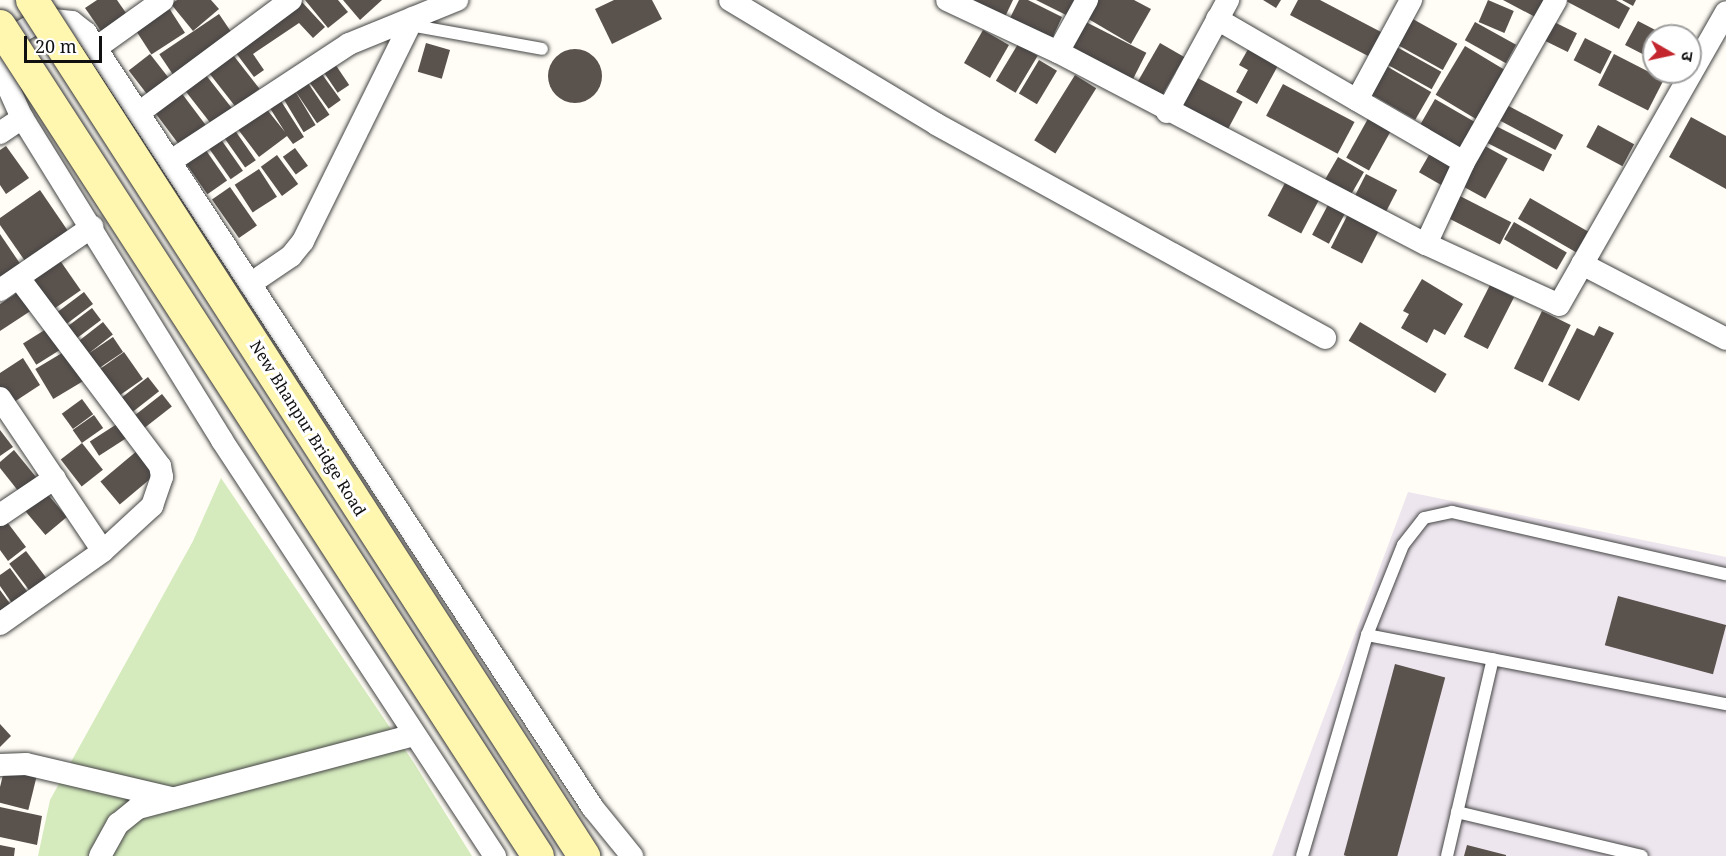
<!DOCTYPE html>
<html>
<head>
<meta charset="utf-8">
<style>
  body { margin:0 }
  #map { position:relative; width:1726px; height:856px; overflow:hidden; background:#fffdf5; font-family:"Noto Serif","Noto Sans Devanagari",serif }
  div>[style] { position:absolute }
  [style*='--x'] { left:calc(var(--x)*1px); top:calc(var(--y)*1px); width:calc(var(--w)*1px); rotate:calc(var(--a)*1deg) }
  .industrial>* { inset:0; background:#eee6ef }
  .green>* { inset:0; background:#d5ebbd }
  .building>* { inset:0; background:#5a524d; transform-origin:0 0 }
  .round { border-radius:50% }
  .roads { filter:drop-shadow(0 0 2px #444) drop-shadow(0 0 2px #444) }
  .lane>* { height:12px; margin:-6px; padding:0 6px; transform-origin:6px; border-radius:6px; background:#fff }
  .street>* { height:22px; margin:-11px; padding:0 11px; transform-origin:11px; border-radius:11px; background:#fff }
  .bridges { filter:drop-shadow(0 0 2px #333) drop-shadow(0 0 2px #333) }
  .secondary-bridge>* { height:32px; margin:-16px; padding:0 16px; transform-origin:16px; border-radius:16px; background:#fff6b0 }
  span { translate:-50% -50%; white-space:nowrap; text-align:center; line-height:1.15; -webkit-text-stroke:6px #fff; paint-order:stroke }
  .street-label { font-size:16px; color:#111 }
  .north { position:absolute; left:1642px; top:24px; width:60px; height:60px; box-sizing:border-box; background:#fff; border:2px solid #a0a0a0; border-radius:50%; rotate:99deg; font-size:16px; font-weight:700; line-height:24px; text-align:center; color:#111 }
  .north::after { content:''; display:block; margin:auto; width:21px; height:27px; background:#c4262e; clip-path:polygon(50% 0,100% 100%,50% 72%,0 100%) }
  .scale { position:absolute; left:24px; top:36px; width:78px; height:27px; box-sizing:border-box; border:3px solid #111; border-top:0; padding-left:8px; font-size:18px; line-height:21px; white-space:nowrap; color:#111; -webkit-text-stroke:4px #fff; paint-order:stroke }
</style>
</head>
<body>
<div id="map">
  <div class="industrial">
    <div style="clip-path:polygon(1408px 492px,1726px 557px,1726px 856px,1272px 856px)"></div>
  </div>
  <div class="green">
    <div style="clip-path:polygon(221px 478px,414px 763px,472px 856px,38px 856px,50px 800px,193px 541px)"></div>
  </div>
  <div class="building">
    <div style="clip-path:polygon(97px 0,117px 0,126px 13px,101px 31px,85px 8px)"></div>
    <div style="clip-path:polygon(177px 0,211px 0,219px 9px,193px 31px,171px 4px)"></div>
    <div style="clip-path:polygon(305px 0,338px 0,348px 12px,328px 28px)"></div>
    <div style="clip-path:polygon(343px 0,382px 0,360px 20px)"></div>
    <div style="clip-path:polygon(614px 0,652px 0,662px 19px,612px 44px,595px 9px)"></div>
    <div style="clip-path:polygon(965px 0,1013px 0,1003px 21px)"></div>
    <div style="clip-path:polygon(1019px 0,1028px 0,1062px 17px,1051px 41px,1009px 20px)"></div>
    <div style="clip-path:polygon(1036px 0,1074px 0,1066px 15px)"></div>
    <div style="clip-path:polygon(1095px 0,1134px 0,1151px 9px,1131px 44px,1085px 17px)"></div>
    <div style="clip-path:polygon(1263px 0,1281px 0,1276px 8px)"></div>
    <div style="clip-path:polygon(1298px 0,1320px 0,1381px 32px,1368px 56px,1290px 15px)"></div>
    <div style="left:1488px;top:0;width:28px;height:24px;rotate:23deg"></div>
    <div style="clip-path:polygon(1503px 0,1547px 0,1537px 18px)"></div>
    <div style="clip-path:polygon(1564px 0,1616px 0,1630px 8px,1619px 29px)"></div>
    <div style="clip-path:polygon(1622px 0,1636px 0,1633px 6px)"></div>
    <div style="clip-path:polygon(301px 1px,325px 27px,313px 38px,299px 23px,253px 54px,264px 70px,254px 77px,233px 49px)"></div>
    <div style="left:167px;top:5px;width:33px;height:40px;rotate:57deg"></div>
    <div style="left:219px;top:14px;width:30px;height:72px;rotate:56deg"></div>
    <div style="left:1411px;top:18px;width:53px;height:30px;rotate:29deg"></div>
    <div style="left:1550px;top:20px;width:30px;height:21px;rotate:26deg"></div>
    <div style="left:1084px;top:21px;width:70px;height:33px;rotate:27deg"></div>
    <div style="clip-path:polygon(1638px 21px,1667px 36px,1654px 36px,1654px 60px,1625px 45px)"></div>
    <div style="left:1475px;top:22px;width:47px;height:21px;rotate:29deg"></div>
    <div style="left:983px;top:30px;width:30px;height:38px;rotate:30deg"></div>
    <div style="left:1585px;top:38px;width:30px;height:25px;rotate:27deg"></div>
    <div style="left:426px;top:43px;width:25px;height:30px;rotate:16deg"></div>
    <div style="left:1160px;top:43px;width:28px;height:45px;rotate:30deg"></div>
    <div style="left:1018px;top:44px;width:23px;height:43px;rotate:31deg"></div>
    <div style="clip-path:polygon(1251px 44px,1281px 60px,1257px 104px,1236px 92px,1248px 70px,1239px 65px)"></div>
    <div style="left:1395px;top:46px;width:53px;height:20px;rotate:29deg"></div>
    <div style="left:1465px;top:46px;width:47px;height:57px;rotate:31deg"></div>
    <div class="round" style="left:548px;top:49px;width:54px;height:54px"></div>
    <div style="left:230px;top:51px;width:48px;height:30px;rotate:52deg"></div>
    <div style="left:150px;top:54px;width:33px;height:27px;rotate:52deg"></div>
    <div style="left:1614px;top:54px;width:56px;height:35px;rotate:27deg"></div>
    <div style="left:1039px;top:60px;width:21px;height:39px;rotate:31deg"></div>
    <div style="left:333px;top:61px;width:29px;height:14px;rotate:56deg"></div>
    <div style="left:1381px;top:63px;width:58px;height:32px;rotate:30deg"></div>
    <div style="left:202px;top:70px;width:53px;height:26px;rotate:52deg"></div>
    <div style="left:319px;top:70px;width:37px;height:15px;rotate:54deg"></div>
    <div style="left:1075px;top:75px;width:25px;height:77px;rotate:32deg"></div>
    <div style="left:1194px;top:76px;width:55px;height:36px;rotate:28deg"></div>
    <div style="left:306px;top:80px;width:42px;height:15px;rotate:56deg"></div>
    <div style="left:1283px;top:84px;width:81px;height:36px;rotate:28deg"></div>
    <div style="left:177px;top:87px;width:48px;height:33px;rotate:53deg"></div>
    <div style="left:294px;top:89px;width:42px;height:14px;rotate:59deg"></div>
    <div style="clip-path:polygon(279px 98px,304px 137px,293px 144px,287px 136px,259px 157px,237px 128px,265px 107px,285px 132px,268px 105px)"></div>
    <div style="left:1435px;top:99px;width:48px;height:36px;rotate:30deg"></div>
    <div style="left:1505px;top:104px;width:66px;height:17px;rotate:28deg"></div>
    <div style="left:1370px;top:115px;width:26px;height:49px;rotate:29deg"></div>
    <div style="clip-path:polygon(1691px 117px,1726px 136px,1726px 189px,1669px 157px)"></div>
    <div style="left:1598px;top:125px;width:41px;height:25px;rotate:28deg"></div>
    <div style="left:1496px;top:126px;width:63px;height:19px;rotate:27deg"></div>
    <div style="left:234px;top:129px;width:38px;height:13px;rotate:55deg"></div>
    <div style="left:220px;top:138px;width:40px;height:15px;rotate:55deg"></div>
    <div style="clip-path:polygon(6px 146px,29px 178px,6px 194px,0 185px,0 150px)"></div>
    <div style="left:203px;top:146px;width:42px;height:24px;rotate:55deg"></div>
    <div style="left:1485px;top:146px;width:26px;height:46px;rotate:29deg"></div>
    <div style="left:295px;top:148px;width:22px;height:15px;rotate:54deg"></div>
    <div style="left:1433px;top:148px;width:28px;height:28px;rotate:30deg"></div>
    <div style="left:277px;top:155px;width:36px;height:20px;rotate:54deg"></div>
    <div style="left:1338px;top:157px;width:30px;height:34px;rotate:30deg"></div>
    <div style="left:259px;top:169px;width:33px;height:29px;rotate:57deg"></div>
    <div style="left:1366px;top:174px;width:35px;height:30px;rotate:27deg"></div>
    <div style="left:1285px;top:183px;width:38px;height:37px;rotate:28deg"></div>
    <div style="left:230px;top:187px;width:47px;height:22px;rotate:55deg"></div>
    <div style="clip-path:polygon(40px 190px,68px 231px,25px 261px,0 225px,0 218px)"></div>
    <div style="left:1456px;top:194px;width:62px;height:25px;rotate:27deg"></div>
    <div style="left:1530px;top:198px;width:67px;height:24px;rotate:30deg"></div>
    <div style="left:1329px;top:203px;width:19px;height:36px;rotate:28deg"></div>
    <div style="left:1349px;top:212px;width:35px;height:40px;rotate:27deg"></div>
    <div style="left:1514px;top:222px;width:61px;height:20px;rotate:30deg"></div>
    <div style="clip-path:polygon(0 234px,21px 265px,0 280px)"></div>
    <div style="left:59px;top:259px;width:38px;height:36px;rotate:55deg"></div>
    <div style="clip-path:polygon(1422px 279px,1463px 304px,1445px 335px,1434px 329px,1427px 343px,1401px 328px,1409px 314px,1403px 311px)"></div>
    <div style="left:1490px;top:285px;width:27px;height:58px;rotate:27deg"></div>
    <div style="clip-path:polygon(20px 291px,32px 310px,0 331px,0 304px)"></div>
    <div style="left:84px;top:292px;width:15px;height:39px;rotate:53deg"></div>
    <div style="left:92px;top:308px;width:15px;height:37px;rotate:53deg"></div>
    <div style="left:1542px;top:311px;width:32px;height:64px;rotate:26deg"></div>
    <div style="left:103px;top:322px;width:16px;height:38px;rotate:52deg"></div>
    <div style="left:1360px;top:322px;width:101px;height:22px;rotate:31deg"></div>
    <div style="left:51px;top:326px;width:25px;height:33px;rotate:58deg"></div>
    <div style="clip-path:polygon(1599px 326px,1614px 333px,1579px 401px,1548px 385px,1577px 328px,1594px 336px)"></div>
    <div style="left:113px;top:337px;width:18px;height:38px;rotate:56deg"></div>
    <div style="left:67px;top:350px;width:35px;height:37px;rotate:59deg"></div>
    <div style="left:124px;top:352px;width:33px;height:36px;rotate:55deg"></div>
    <div style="clip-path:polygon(23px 358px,40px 385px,8px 406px,0 393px,0 373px)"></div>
    <div style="left:148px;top:377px;width:18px;height:41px;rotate:52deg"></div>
    <div style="left:162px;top:394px;width:16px;height:43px;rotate:52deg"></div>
    <div style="left:82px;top:399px;width:19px;height:25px;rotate:54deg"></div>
    <div style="left:94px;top:415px;width:16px;height:26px;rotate:55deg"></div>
    <div style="left:120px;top:422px;width:17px;height:36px;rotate:57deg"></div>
    <div style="clip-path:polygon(0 430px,13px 447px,0 456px)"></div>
    <div style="left:82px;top:443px;width:34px;height:27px;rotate:52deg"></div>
    <div style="clip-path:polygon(14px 450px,36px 477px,19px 492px,0 468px,0 462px)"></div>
    <div style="left:138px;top:450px;width:30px;height:49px;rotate:50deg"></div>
    <div style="left:45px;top:491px;width:34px;height:28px;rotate:50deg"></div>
    <div style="clip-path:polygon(4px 518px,26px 547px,8px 561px,0 550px,0 521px)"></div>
    <div style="left:26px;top:551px;width:41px;height:21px;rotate:53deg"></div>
    <div style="clip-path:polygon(10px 568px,32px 598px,16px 609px,0 586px,0 575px)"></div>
    <div style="clip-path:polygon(0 590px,14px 609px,0 620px)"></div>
    <div style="left:1618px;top:596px;width:112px;height:51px;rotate:15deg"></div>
    <div style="left:1395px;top:664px;width:52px;height:198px;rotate:15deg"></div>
    <div style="clip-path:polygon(0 724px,11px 736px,0 747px)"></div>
    <div style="left:5px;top:767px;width:33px;height:36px;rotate:14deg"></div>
    <div style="clip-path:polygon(0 807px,42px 816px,37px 845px,0 837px)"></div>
    <div style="clip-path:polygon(0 845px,15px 848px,14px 856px,0 856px)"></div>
    <div style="clip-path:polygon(1467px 845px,1506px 855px,1506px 856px,1464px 856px)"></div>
  </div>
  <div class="roads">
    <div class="lane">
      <div style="--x:409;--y:25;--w:135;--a:10.2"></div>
      <div style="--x:1367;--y:635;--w:366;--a:10.9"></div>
      <div style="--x:1457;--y:812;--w:190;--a:13.4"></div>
      <div style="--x:1302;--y:856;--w:230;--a:-73.6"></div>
      <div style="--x:1367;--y:635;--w:97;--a:-68.2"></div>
      <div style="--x:1403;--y:545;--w:34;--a:-52"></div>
      <div style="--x:1424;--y:518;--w:29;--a:-12"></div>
      <div style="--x:1452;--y:512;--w:281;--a:12.8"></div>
      <div style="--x:1447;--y:856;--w:202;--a:-76.9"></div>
    </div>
    <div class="street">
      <div style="--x:730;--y:0;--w:240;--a:31"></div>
      <div style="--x:936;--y:124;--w:444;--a:28.8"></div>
      <div style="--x:947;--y:0;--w:123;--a:25.1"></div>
      <div style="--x:1058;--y:52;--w:415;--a:27.6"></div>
      <div style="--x:1426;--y:244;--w:146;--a:24.6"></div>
      <div style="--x:1559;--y:305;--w:337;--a:-60.3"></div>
      <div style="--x:1217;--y:19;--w:285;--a:30.1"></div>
      <div style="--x:96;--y:48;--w:82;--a:-35.6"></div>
      <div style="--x:1058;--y:52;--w:60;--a:-60.9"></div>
      <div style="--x:1357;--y:100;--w:114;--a:-61.6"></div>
      <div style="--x:140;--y:112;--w:188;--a:-36.6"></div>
      <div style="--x:1167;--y:112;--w:128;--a:-61.4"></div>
      <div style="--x:0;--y:133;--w:27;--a:-34"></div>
      <div style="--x:171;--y:161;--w:213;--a:-33.3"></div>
      <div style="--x:349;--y:44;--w:117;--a:-22.2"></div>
      <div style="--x:1426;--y:244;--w:90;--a:-65.1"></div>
      <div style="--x:1464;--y:162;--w:186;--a:-60.4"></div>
      <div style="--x:1582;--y:264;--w:162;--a:27.5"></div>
      <div style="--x:250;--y:284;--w:50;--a:-34.3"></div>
      <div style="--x:291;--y:256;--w:19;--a:-51"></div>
      <div style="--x:303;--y:241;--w:249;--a:-63.7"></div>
      <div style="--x:0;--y:290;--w:112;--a:-34.4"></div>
      <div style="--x:0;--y:398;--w:184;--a:56.1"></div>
      <div style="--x:0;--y:515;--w:66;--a:-33.9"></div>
      <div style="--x:0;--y:624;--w:126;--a:-35.3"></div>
      <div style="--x:103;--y:551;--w:67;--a:-42.6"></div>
      <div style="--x:152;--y:506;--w:31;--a:-71"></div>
      <div style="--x:162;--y:477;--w:11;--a:-100"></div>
      <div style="--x:160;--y:466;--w:235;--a:-126.9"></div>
      <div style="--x:0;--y:765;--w:26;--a:-2"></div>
      <div style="--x:26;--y:764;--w:149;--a:13.2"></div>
      <div style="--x:100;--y:856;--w:37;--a:-61"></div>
      <div style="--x:118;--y:824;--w:26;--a:-39"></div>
      <div style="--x:138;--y:808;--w:285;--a:-14.8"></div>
      <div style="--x:495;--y:856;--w:498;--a:-123.3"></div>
      <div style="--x:222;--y:440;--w:379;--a:-121.8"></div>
      <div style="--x:22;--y:118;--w:51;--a:-114.1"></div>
      <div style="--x:1;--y:71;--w:21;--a:-79"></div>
      <div style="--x:5;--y:50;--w:20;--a:-53"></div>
      <div style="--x:17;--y:34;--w:20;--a:-30"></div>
      <div style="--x:34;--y:24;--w:19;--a:-12"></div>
      <div style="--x:53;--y:20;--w:19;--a:6"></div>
      <div style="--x:72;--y:22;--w:18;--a:38"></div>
      <div style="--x:86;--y:33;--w:926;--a:56.81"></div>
      <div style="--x:593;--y:808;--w:62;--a:50.9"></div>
    </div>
  </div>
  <div class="bridges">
    <div class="secondary-bridge">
      <div style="--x:32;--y:0;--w:1019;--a:57.18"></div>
      <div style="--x:0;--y:26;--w:989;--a:57.05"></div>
    </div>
  </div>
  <div class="street-label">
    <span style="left:308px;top:428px;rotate:58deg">New Bhanpur Bridge Road</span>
  </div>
  <div class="north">उ</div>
  <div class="scale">20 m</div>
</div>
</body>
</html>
